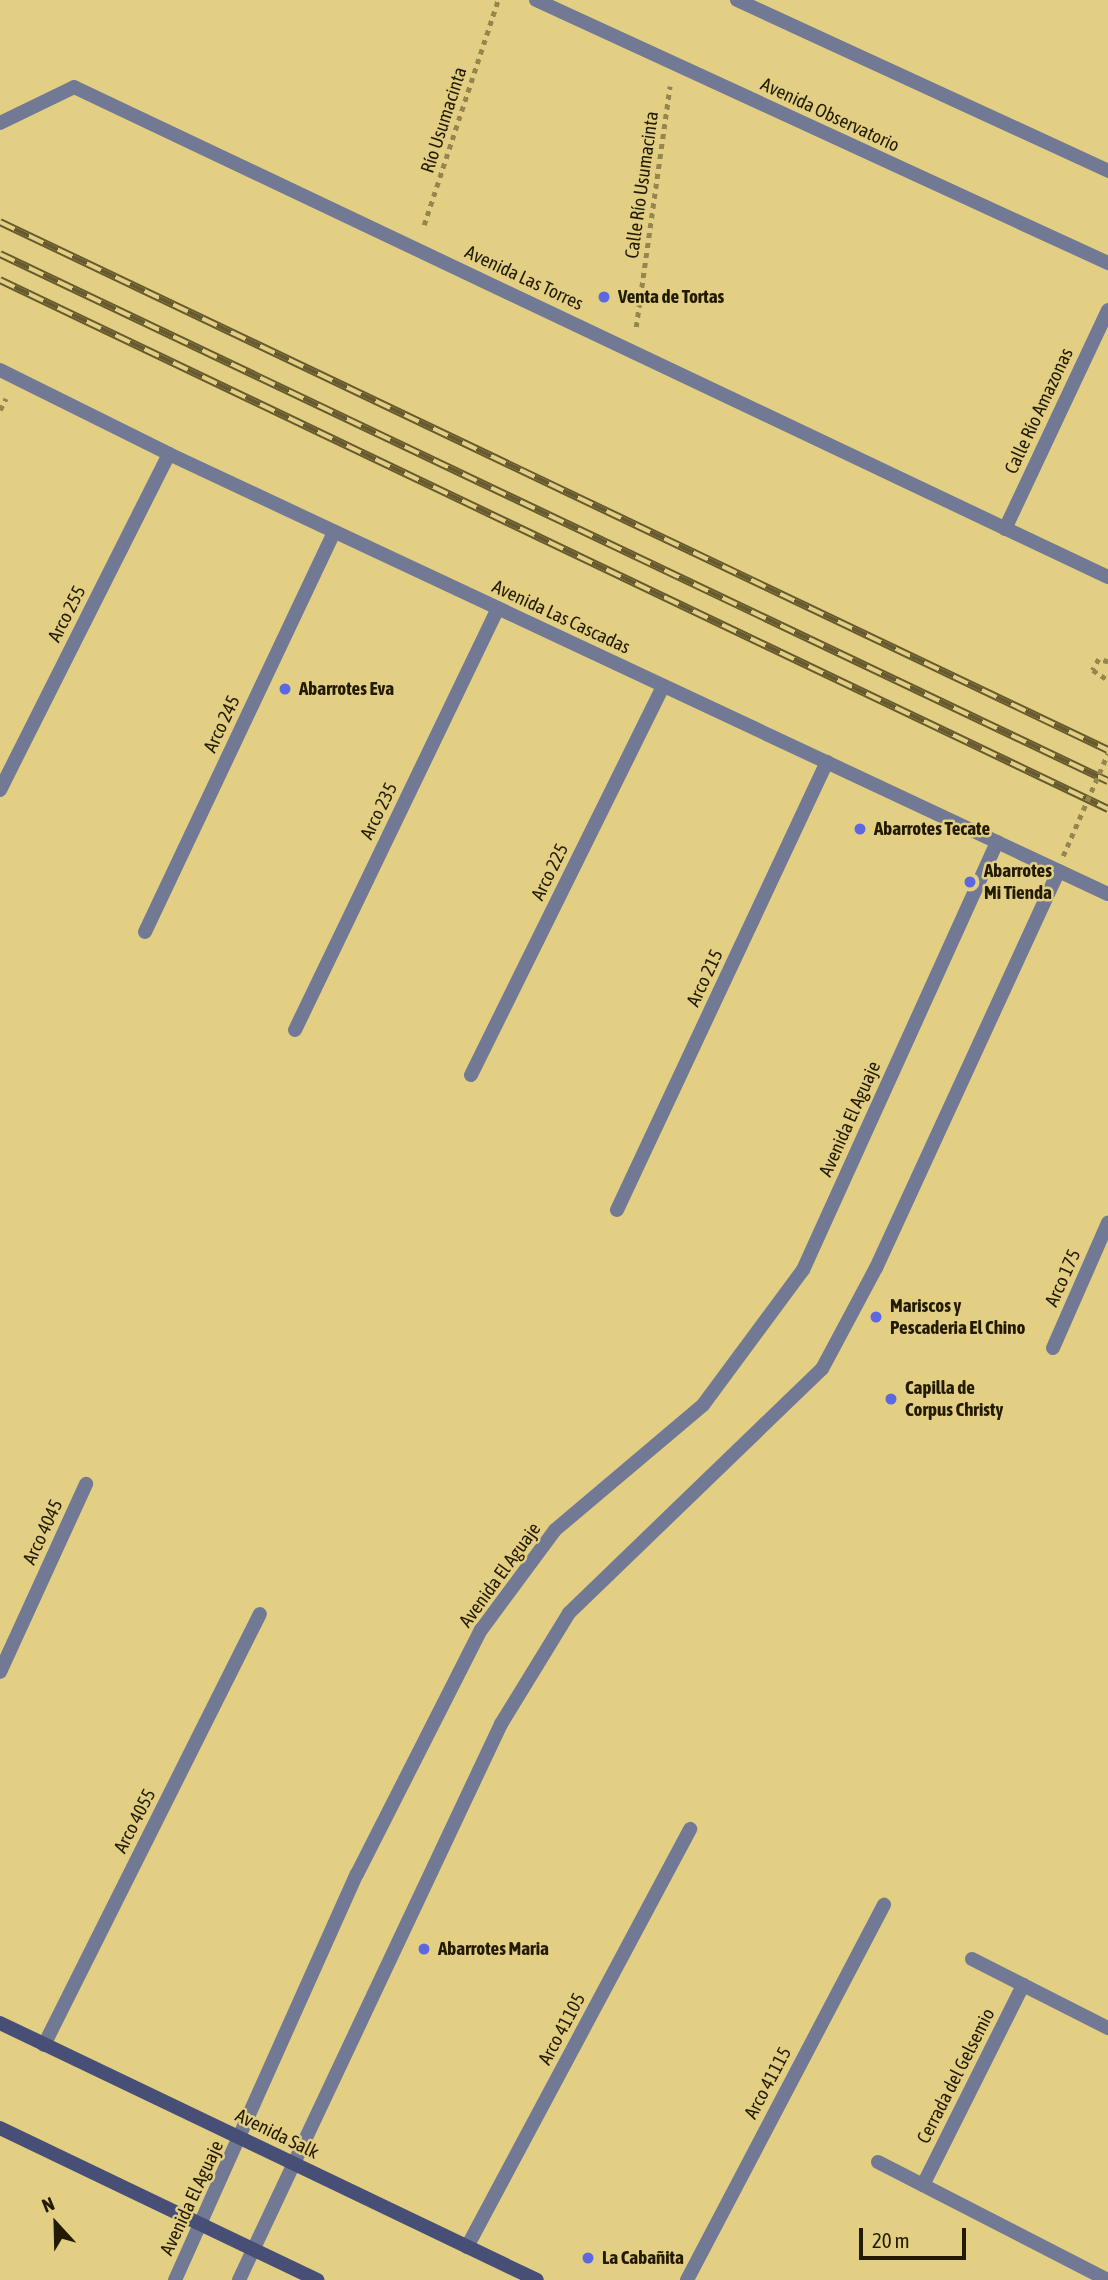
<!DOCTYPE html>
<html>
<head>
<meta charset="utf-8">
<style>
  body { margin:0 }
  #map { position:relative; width:1108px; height:2280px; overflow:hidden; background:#e3cf84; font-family:"Asap Condensed",sans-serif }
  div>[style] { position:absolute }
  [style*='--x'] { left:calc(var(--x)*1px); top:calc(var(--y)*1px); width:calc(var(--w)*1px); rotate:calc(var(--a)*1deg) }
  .path>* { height:4.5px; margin-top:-2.25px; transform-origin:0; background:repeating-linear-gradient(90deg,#95864f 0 5px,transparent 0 10px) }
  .street>* { height:14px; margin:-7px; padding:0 7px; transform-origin:7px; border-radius:7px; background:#727995 }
  .secondary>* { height:14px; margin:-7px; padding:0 7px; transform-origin:7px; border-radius:7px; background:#474f77 }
  .rail>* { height:8px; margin-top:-4px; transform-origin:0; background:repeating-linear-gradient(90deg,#e3cf84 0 16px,#665a2e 0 32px); box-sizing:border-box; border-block:2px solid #665a2e }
  .path-bridge>* { height:4.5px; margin-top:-2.25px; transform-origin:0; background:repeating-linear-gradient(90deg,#95864f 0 5px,transparent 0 10px) }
  .dots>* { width:19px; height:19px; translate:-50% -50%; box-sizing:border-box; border:4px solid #e3cf84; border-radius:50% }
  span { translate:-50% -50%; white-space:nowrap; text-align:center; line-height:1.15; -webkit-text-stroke:5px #e3cf84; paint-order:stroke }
  .street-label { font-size:19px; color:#231b00 }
  .poi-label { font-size:19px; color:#231b00; font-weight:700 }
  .left { translate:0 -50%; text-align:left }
  .north { position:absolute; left:21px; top:2189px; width:70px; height:70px; -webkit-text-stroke:5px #e3cf84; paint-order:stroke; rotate:338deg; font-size:19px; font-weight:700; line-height:28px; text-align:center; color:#231b00 }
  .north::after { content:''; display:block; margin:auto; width:24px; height:32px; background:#231b00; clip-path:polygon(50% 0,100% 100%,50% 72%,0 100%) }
  .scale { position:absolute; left:859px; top:2228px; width:107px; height:32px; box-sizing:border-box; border:4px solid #231b00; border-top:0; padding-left:9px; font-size:21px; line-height:24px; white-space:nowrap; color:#231b00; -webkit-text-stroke:5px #e3cf84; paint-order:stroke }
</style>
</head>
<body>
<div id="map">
  <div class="path">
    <div style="--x:424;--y:225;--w:237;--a:-71.8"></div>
    <div style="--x:636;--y:327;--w:243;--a:-82"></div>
    <div style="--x:0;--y:410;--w:13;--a:-63"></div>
    <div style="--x:1108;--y:662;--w:9;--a:-162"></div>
    <div style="--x:1099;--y:659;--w:13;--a:119"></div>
    <div style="--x:1093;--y:670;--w:18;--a:34"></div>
  </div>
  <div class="street">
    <div style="--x:536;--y:0;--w:630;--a:24.69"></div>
    <div style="--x:737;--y:0;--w:409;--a:24.7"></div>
    <div style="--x:0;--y:123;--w:82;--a:-25.9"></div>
    <div style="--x:74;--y:87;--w:1144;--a:25.36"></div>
    <div style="--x:0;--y:370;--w:189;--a:26.4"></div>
    <div style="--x:169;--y:454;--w:1037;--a:25.11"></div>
    <div style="--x:1005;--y:529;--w:242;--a:-64.8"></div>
    <div style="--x:0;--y:790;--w:376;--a:-63.3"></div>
    <div style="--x:145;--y:932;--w:442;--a:-64.7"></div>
    <div style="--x:295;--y:1030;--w:468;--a:-64.3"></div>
    <div style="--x:471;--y:1075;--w:434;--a:-63.7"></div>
    <div style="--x:617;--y:1210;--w:495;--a:-64.9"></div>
    <div style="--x:1053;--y:1348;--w:137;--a:-66.3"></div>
    <div style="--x:0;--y:1672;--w:207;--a:-65.4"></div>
    <div style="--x:972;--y:1959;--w:153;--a:26.9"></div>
    <div style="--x:44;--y:2045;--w:482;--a:-63.4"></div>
    <div style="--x:878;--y:2162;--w:259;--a:27.2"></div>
    <div style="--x:923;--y:2185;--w:224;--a:-63.4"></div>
    <div style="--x:467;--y:2247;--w:474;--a:-61.9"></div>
    <div style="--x:175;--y:2280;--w:445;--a:-65.9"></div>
    <div style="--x:357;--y:1874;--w:274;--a:-63.1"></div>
    <div style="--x:481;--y:1630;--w:124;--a:-53.5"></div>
    <div style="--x:555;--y:1530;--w:194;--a:-40.2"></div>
    <div style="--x:703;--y:1405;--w:168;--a:-53.5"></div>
    <div style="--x:803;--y:1270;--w:470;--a:-65.6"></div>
    <div style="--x:239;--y:2280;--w:615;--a:-64.77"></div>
    <div style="--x:501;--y:1724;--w:130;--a:-58.5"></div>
    <div style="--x:569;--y:1613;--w:351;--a:-44"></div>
    <div style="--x:822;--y:1369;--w:115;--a:-61.9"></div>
    <div style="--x:876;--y:1268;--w:437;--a:-65.3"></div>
    <div style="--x:687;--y:2280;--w:424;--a:-62.3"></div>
  </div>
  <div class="secondary">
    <div style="--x:0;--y:2023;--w:595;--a:25.58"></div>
    <div style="--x:0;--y:2128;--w:352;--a:25.6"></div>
  </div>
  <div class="rail">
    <div style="--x:0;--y:222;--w:1227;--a:25.48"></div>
    <div style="--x:0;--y:254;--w:1227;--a:25.44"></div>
    <div style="--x:0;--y:280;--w:1228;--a:25.52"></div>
  </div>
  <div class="path-bridge">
    <div style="--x:1063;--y:856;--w:112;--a:-66.4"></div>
  </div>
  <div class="dots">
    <div style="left:604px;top:297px;background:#5c68df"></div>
    <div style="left:285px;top:689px;background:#5c68df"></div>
    <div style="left:860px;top:829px;background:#5c68df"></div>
    <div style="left:970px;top:882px;background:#5c68df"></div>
    <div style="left:876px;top:1317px;background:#5c68df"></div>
    <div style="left:891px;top:1399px;background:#5c68df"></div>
    <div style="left:424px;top:1949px;background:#5c68df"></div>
    <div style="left:588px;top:2258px;background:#5c68df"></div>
  </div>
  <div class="street-label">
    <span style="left:830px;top:115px;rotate:25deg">Avenida Observatorio</span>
    <span style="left:444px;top:120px;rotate:-72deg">Río Usumacinta</span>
    <span style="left:642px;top:185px;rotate:-82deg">Calle Río Usumacinta</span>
    <span style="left:524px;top:278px;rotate:25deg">Avenida Las Torres</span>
    <span style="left:1039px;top:411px;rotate:-65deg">Calle Río Amazonas</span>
    <span style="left:67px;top:614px;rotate:-63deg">Arco 255</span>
    <span style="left:561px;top:617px;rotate:25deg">Avenida Las Cascadas</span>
    <span style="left:222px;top:724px;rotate:-65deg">Arco 245</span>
    <span style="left:379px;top:811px;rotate:-64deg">Arco 235</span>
    <span style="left:550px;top:872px;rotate:-64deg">Arco 225</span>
    <span style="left:705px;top:978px;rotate:-65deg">Arco 215</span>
    <span style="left:850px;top:1119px;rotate:-66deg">Avenida El Aguaje</span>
    <span style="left:1063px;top:1278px;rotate:-66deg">Arco 175</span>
    <span style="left:43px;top:1532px;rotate:-65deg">Arco 4045</span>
    <span style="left:500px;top:1575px;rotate:-54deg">Avenida El Aguaje</span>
    <span style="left:135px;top:1821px;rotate:-63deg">Arco 4055</span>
    <span style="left:562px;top:2029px;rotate:-62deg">Arco 41105</span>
    <span style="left:956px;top:2076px;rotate:-63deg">Cerrada del Gelsemio</span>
    <span style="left:768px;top:2083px;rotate:-62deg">Arco 41115</span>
    <span style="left:277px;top:2134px;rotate:26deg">Avenida Salk</span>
    <span style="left:192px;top:2198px;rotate:-65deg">Avenida El Aguaje</span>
  </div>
  <div class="poi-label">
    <span class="left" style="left:618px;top:297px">Venta de Tortas</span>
    <span class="left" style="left:299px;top:689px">Abarrotes Eva</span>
    <span class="left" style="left:874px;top:829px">Abarrotes Tecate</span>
    <span class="left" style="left:984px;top:882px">Abarrotes<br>Mi Tienda</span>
    <span class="left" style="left:890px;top:1317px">Mariscos y<br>Pescaderia El Chino</span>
    <span class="left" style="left:905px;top:1399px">Capilla de<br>Corpus Christy</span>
    <span class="left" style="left:438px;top:1949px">Abarrotes Maria</span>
    <span class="left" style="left:602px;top:2258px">La Cabañita</span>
  </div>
  <div class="north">N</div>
  <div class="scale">20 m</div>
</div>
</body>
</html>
